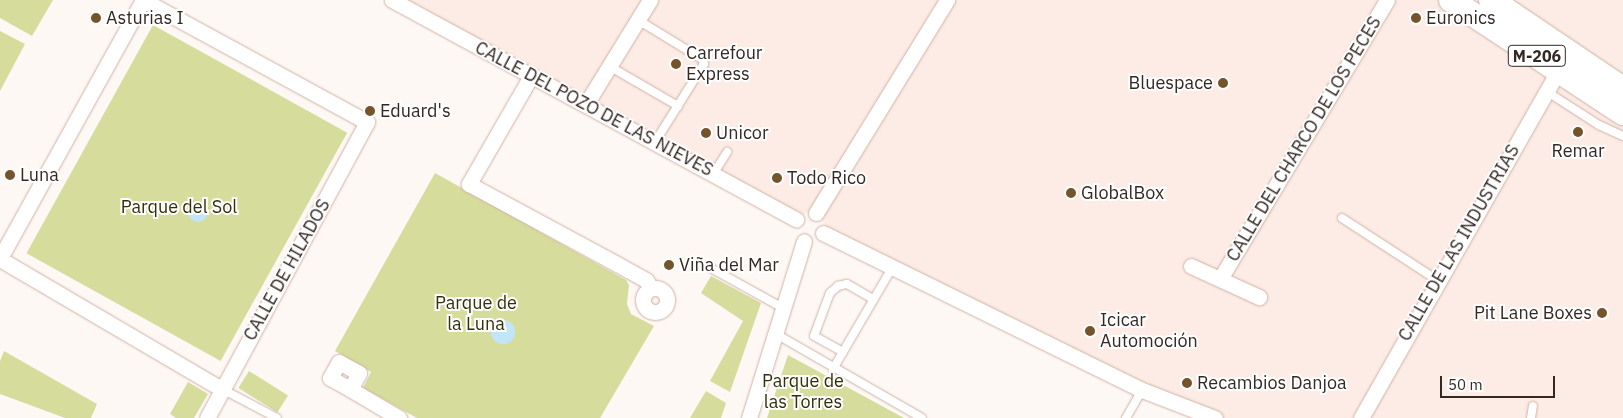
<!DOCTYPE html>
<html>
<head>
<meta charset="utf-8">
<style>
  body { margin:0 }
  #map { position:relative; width:1623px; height:418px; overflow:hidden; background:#fef8f5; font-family:"IBM Plex Sans",sans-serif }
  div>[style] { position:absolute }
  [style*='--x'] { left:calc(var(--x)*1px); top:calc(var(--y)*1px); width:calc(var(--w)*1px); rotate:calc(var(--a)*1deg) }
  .built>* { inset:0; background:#fcece5 }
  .green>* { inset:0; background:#d6dc9c; transform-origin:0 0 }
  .water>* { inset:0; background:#c1e6f7 }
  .round { border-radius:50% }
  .roads { filter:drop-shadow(0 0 1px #d0b2a5) drop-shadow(0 0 1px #d0b2a5) }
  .service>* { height:8px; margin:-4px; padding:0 4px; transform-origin:4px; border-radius:4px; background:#fff }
  .minor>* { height:15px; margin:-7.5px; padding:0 7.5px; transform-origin:7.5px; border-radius:7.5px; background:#fff }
  .minor>.ring { margin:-7.5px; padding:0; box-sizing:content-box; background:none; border:15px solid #fff; border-radius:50% }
  .primary>* { height:24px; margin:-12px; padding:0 12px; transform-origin:12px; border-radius:12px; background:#fff }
  .dots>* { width:14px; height:14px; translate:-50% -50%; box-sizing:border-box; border:2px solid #fff; border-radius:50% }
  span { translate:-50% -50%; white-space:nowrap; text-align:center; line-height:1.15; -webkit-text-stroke:4px #fff; paint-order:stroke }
  .shield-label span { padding:1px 4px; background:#fff; border:1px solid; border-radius:4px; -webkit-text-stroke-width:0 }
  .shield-label { font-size:16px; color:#342823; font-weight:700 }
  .poi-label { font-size:18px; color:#342823 }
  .left { translate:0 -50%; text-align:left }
  .right { translate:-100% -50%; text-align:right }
  .street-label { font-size:18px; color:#342823 }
  .park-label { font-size:18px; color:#2f310a }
  .scale { position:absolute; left:1440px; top:376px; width:115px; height:22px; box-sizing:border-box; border:2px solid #342823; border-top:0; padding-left:6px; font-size:15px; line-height:18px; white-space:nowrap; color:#342823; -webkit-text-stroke:4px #fff; paint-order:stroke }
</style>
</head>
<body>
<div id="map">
  <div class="built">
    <div style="clip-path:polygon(392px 0,1451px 0,1623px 113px,1623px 418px,1215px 418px,823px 233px,825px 225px,821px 217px,810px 211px,796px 219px)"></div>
    <div style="clip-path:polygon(1491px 0,1623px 0,1623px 89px)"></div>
  </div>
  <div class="green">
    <div style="clip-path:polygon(0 0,53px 0,32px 36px,0 18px)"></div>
    <div style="left:153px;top:25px;width:222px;height:261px;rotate:29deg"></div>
    <div style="clip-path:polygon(0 31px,25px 44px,0 91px)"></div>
    <div style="clip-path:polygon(435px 173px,626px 280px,629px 285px,627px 304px,631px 314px,654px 326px,600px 418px,417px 418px,363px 388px,371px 372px,335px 351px)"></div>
    <div style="clip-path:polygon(711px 276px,761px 303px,730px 392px,710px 381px,743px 321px,701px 293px)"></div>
    <div style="clip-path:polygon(4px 351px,97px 404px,91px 418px,65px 418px,0 394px,0 361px)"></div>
    <div style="clip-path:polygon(788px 355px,904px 418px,767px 418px)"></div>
    <div style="left:249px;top:371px;width:46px;height:20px;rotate:32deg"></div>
    <div style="clip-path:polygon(188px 382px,208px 394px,194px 418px,176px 418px,170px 414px)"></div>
    <div style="clip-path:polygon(706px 391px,726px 403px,721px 418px,690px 418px)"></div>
  </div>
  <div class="water">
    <div class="round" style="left:188px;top:202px;width:20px;height:20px"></div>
    <div class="round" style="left:491px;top:320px;width:24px;height:24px"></div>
  </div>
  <div class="roads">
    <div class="service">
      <div style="--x:638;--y:20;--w:75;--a:31.4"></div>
      <div style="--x:702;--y:59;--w:5;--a:68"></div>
      <div style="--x:704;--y:64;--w:92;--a:122.1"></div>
      <div style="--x:609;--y:66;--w:80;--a:30.1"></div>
      <div style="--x:1546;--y:91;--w:63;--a:32.7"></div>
      <div style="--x:1599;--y:125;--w:26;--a:25"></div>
      <div style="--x:714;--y:173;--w:25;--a:-58"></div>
      <div style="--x:1342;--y:218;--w:113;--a:33.1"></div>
      <div style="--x:709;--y:267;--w:85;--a:29"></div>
      <div style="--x:776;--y:334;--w:168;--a:29.9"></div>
      <div style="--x:843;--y:352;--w:33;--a:-151"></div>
      <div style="--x:814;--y:336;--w:46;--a:-69.6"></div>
      <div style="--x:830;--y:293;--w:11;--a:-41"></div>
      <div style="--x:838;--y:286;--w:9;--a:-13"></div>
      <div style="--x:847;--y:284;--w:30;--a:30"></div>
      <div style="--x:833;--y:369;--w:117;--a:-59.7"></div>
      <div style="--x:222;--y:389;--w:62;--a:27.8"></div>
      <div style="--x:1126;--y:418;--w:32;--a:-60"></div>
      <div style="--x:1531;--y:418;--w:12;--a:-81"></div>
    </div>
    <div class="minor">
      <div style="--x:143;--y:0;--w:255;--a:28.6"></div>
      <div style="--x:367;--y:122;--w:336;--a:118.4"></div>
      <div style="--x:392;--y:0;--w:460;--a:28.5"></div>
      <div style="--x:531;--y:76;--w:125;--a:119.9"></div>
      <div style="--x:469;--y:184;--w:168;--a:28.4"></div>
      <div style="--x:617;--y:264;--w:33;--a:29"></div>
      <div style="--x:646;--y:280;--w:9;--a:58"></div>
      <div style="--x:586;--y:104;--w:122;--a:-58.4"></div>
      <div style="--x:816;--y:213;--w:250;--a:-58.4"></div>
      <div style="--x:823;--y:233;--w:356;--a:26.2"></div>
      <div style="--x:1142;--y:390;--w:78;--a:21"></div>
      <div style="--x:0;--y:258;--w:295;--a:-61"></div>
      <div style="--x:0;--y:259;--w:257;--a:30.4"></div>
      <div style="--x:1191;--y:266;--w:75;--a:24.5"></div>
      <div style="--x:1220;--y:279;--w:325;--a:-59.1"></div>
      <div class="ring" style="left:643px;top:288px;width:9px;height:9px"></div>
      <div style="--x:339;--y:362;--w:23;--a:29"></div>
      <div style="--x:359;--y:373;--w:18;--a:119"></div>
      <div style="--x:350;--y:389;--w:23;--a:-151"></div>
      <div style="--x:330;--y:378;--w:18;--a:-61"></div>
      <div style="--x:350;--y:389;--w:57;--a:30.6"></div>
      <div style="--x:749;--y:418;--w:185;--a:-72.7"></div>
      <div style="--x:1361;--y:418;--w:400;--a:-60.4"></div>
    </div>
    <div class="primary">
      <div style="--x:1451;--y:0;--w:206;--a:33.3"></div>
      <div style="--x:1491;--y:0;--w:159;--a:34"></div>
    </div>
  </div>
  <div class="dots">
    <div style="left:96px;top:18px;background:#75532b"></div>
    <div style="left:1416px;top:18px;background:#75532b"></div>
    <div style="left:676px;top:64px;background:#75532b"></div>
    <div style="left:1223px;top:83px;background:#75532b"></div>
    <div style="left:370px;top:111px;background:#75532b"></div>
    <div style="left:1578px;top:132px;background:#75532b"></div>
    <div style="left:706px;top:133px;background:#75532b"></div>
    <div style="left:10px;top:175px;background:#75532b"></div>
    <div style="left:777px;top:178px;background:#75532b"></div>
    <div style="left:1071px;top:193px;background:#75532b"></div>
    <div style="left:669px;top:265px;background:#75532b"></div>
    <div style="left:1602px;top:313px;background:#75532b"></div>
    <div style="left:1090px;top:331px;background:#75532b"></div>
    <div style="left:1187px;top:383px;background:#75532b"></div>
  </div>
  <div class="shield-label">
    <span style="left:1537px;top:56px">M-206</span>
  </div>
  <div class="poi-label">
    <span class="left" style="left:106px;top:18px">Asturias I</span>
    <span class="left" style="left:1426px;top:18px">Euronics</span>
    <span class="left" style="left:686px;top:64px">Carrefour<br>Express</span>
    <span class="right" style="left:1213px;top:83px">Bluespace</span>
    <span class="left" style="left:380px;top:111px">Eduard's</span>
    <span class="left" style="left:716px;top:133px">Unicor</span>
    <span style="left:1578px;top:151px">Remar</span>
    <span class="left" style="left:20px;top:175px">Luna</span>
    <span class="left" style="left:787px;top:178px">Todo Rico</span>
    <span class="left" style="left:1081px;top:193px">GlobalBox</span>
    <span class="left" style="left:679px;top:265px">Viña del Mar</span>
    <span class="right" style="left:1592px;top:313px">Pit Lane Boxes</span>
    <span class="left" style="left:1100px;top:331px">Icicar<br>Automoción</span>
    <span class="left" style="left:1197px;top:383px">Recambios Danjoa</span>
  </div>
  <div class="street-label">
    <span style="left:594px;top:109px;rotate:28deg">CALLE DEL POZO DE LAS NIEVES</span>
    <span style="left:1304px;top:139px;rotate:-59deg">CALLE DEL CHARCO DE LOS PECES</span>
    <span style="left:1459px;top:243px;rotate:-60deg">CALLE DE LAS INDUSTRIAS</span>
    <span style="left:287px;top:270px;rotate:-61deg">CALLE DE HILADOS</span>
  </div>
  <div class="park-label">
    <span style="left:179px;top:207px">Parque del Sol</span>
    <span style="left:476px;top:314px">Parque de<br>la Luna</span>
    <span style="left:803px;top:392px">Parque de<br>las Torres</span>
  </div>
  <div class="scale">50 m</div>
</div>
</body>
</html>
